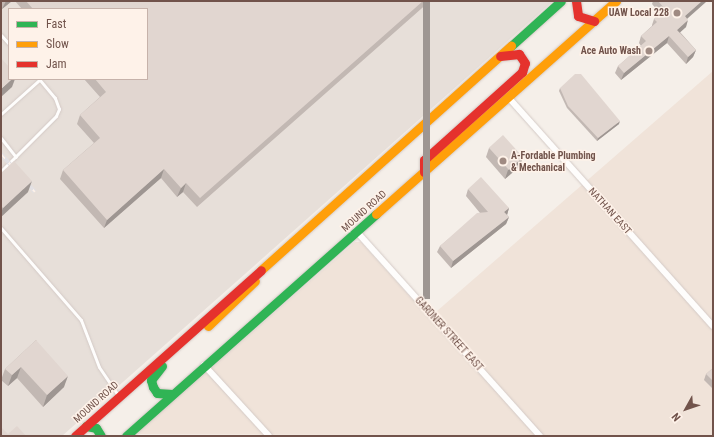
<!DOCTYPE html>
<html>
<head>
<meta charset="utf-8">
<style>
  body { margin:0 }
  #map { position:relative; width:714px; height:437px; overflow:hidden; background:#f5efe9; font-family:"Roboto Condensed",sans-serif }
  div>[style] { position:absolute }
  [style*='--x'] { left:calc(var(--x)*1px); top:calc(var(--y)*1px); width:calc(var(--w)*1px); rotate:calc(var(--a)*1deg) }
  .residential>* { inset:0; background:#f0e3d9 }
  .industrial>* { inset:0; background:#e7dfd9 }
  .roads { filter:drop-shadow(0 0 1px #d4cac6) drop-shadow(0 0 1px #d4cac6) }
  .lane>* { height:3px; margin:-1.5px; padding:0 1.5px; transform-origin:1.5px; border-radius:1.5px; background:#fefdfc }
  .street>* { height:6px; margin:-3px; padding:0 3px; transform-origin:3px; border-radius:3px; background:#fefdfc }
  .fast>* { height:9px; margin:-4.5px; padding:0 4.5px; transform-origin:4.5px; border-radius:4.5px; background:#30b455 }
  .slow>* { height:9px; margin:-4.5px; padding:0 4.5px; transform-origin:4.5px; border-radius:4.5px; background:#ff9f0a }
  .jam>* { height:9px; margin:-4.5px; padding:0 4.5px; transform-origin:4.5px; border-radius:4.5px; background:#e5322d }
  .rail>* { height:3.5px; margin-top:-1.75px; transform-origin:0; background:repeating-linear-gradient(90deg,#fef2e9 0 6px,#e3e1e4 0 12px); box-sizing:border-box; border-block:1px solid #e3e1e4 }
  .wall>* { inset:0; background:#c2b8b3 }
  .shaded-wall>* { inset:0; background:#9e9692; transform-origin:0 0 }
  .building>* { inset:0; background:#e1d6d0; transform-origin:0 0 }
  .dots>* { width:11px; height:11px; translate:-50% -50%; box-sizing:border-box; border:2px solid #fef2e9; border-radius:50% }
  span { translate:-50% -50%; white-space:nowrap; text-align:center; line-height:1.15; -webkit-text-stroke:3px #fef2e9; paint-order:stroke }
  .poi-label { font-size:10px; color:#71534b; font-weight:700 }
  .right { translate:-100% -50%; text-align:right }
  .left { translate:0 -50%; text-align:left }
  .street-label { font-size:10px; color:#71534b }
  .frame { position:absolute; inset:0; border:2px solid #71534b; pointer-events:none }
  .legend { position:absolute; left:8px; top:8px; width:140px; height:72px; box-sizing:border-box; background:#fef2e9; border:1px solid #c6b2aa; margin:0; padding:5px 7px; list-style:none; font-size:12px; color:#71534b }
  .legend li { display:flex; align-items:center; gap:8px; height:20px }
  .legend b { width:20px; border:1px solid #c6b2aa }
  .north { position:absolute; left:666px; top:389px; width:40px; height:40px; -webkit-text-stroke:3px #fef2e9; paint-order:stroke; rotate:230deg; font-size:11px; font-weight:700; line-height:16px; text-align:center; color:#71534b }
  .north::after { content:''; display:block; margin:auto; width:14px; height:18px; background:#71534b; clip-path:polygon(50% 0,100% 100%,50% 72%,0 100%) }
</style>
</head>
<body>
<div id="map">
  <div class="residential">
    <div style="clip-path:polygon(713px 71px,713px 436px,136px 434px,355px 242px,361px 242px,429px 318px)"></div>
  </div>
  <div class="industrial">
    <div style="clip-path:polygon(evenodd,1px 1px,553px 1px,62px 436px,1px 436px,1px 1px,9px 9px,147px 9px,147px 79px,9px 79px,9px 9px)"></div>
  </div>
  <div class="roads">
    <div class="lane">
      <div style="--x:1;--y:35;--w:12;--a:48"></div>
      <div style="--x:1;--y:114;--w:51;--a:-41.8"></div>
      <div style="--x:1;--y:138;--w:24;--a:52"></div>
      <div style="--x:1;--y:171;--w:78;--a:-45"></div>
      <div style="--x:56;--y:116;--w:8;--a:-67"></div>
      <div style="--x:59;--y:109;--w:12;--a:-110"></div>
      <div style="--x:55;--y:98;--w:25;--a:-130"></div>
      <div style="--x:1;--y:228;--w:122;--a:49"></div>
      <div style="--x:81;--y:320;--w:50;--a:69"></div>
      <div style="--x:99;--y:367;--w:34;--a:56"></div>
    </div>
    <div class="street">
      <div style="--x:508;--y:97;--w:307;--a:48.2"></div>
      <div style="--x:357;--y:232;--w:274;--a:48.1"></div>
      <div style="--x:204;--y:365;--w:96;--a:47.5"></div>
    </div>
    <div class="fast">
      <div style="--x:511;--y:46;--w:67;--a:-42"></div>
      <div style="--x:162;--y:366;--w:18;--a:128"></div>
      <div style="--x:151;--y:380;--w:7;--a:74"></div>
      <div style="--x:153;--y:387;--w:7;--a:56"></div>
      <div style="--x:157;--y:393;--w:15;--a:4"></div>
      <div style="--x:86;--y:426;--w:10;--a:11"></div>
      <div style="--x:96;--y:428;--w:9;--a:58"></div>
      <div style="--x:126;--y:436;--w:334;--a:-41.6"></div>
    </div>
    <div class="slow">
      <div style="--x:376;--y:214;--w:321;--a:-41.6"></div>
      <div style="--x:261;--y:270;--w:336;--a:-41.9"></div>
      <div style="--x:208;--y:326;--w:65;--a:-43.8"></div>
    </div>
    <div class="jam">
      <div style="--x:576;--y:1;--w:15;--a:82"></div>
      <div style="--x:578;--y:16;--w:17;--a:17"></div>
      <div style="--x:424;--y:172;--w:12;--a:-90"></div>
      <div style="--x:424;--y:160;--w:132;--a:-41.9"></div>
      <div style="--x:522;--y:72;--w:9;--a:-72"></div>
      <div style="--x:525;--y:63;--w:11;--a:-124"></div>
      <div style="--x:519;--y:54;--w:19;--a:174"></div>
      <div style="--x:75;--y:436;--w:249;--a:-41.7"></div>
    </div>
  </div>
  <div class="rail">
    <div style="--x:1;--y:154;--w:51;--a:48.2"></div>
  </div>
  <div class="wall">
    <div style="clip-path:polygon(1px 1px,12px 1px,2px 9px,1px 8px)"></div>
    <div style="clip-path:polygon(15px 1px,430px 1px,197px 207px,183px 192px,177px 197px,161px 178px,104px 228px,60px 179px,63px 170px,94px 143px,77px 124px,80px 115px,100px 97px,84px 79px,147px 79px,147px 9px,22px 9px)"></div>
    <div style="clip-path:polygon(653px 1px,707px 1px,687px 19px,686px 27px,680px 32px,696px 50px,693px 57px,686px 64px,667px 43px,621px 80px,615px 73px,618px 66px,641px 46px,639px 43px,641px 36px,652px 26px,652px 25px,654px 19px,660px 13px,652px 4px)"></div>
    <div style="clip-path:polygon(560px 88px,619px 124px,597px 141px,567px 108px,559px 91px)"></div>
    <div style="clip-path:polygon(489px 148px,523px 157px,520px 166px,505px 179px,486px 157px)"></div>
    <div style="clip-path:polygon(1px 173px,28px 192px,1px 217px)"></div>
    <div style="clip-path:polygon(468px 189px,509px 208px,507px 215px,509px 217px,506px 224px,451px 268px,437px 252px,440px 246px,480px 213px,466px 196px)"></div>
    <div style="clip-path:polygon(36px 340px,64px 387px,43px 407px,17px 378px,8px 386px,1px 380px,5px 369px)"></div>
    <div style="clip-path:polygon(713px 368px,713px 389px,704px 380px,706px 374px)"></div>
  </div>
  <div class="shaded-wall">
    <div style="clip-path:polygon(6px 1px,12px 1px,2px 9px)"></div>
    <div style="left:423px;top:1px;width:7px;height:298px"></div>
    <div style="clip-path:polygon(702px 1px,707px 1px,682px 23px,685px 16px)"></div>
    <div style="clip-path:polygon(688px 20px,686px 27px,675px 37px,677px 30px)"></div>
    <div style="clip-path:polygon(669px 36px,667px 43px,621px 80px,624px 73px)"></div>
    <div style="clip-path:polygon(696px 50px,693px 57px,686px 64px,688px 57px)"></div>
    <div style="clip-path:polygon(12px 79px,15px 79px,12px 87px,1px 97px,1px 89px)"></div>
    <div style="clip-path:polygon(620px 121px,619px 124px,597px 141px,598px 138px)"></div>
    <div style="clip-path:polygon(523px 157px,520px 166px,505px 179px,508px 170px)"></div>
    <div style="clip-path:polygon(164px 169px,161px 178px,104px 228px,107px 220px)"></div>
    <div style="clip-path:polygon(32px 181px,28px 192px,1px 217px,1px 213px,3px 208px)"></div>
    <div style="clip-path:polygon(186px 183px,183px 192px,177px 197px,181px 188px)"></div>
    <div style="clip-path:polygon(509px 208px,507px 215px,504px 212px)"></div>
    <div style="clip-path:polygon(509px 217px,506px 224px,451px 268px,453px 261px)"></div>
    <div style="clip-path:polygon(21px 367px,17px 378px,8px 386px,12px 375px)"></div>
    <div style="clip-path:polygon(68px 376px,64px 387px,43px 407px,47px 395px)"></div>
  </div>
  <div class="building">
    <div style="clip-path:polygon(26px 1px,423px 1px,200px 198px,186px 183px,181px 188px,164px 169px,107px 220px,63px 170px,100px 138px,80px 115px,106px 92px,95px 79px,147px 79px,147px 9px,33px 9px)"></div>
    <div style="clip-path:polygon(658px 1px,702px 1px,685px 16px,688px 20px,677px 30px,696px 50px,688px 57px,669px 36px,624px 73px,618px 66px,646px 41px,641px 36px,657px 22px,654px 19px,665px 9px)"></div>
    <div style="clip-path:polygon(1px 58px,9px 67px,9px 79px,12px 79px,1px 89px)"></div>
    <div style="clip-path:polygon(575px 74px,581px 74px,620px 121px,598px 138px,568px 106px,560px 88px)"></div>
    <div style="left:503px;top:135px;width:30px;height:19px;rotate:48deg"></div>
    <div style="clip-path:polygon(14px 161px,32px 181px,3px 208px,1px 206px,1px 173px)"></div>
    <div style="clip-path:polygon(481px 177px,509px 208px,504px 212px,509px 217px,453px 261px,440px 246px,477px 213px,488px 212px,468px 189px)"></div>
    <div style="clip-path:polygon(36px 340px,68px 376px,47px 395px,21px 367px,12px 375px,5px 369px)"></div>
    <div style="clip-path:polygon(713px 368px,713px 381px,706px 374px)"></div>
    <div style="clip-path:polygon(17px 426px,26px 436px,1px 436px,1px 427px,8px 434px)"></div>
  </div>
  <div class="dots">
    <div style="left:677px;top:13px;background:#9f8a82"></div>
    <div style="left:649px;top:51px;background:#9f8a82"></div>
    <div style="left:503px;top:161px;background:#9f8a82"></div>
  </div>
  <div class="poi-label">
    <span class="right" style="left:669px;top:13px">UAW Local 228</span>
    <span class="right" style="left:641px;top:51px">Ace Auto Wash</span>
    <span class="left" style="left:511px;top:161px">A-Fordable Plumbing<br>&amp; Mechanical</span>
  </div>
  <div class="street-label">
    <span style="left:364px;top:211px;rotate:-42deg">MOUND ROAD</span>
    <span style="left:610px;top:211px;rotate:48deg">NATHAN EAST</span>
    <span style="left:449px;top:334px;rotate:48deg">GARDNER STREET EAST</span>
    <span style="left:96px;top:402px;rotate:-42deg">MOUND ROAD</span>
  </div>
  <div class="frame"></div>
  <ul class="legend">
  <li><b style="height:5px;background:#30b455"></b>Fast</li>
  <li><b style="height:5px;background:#ff9f0a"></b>Slow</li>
  <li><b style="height:5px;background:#e5322d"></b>Jam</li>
  </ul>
  <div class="north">N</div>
</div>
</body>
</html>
